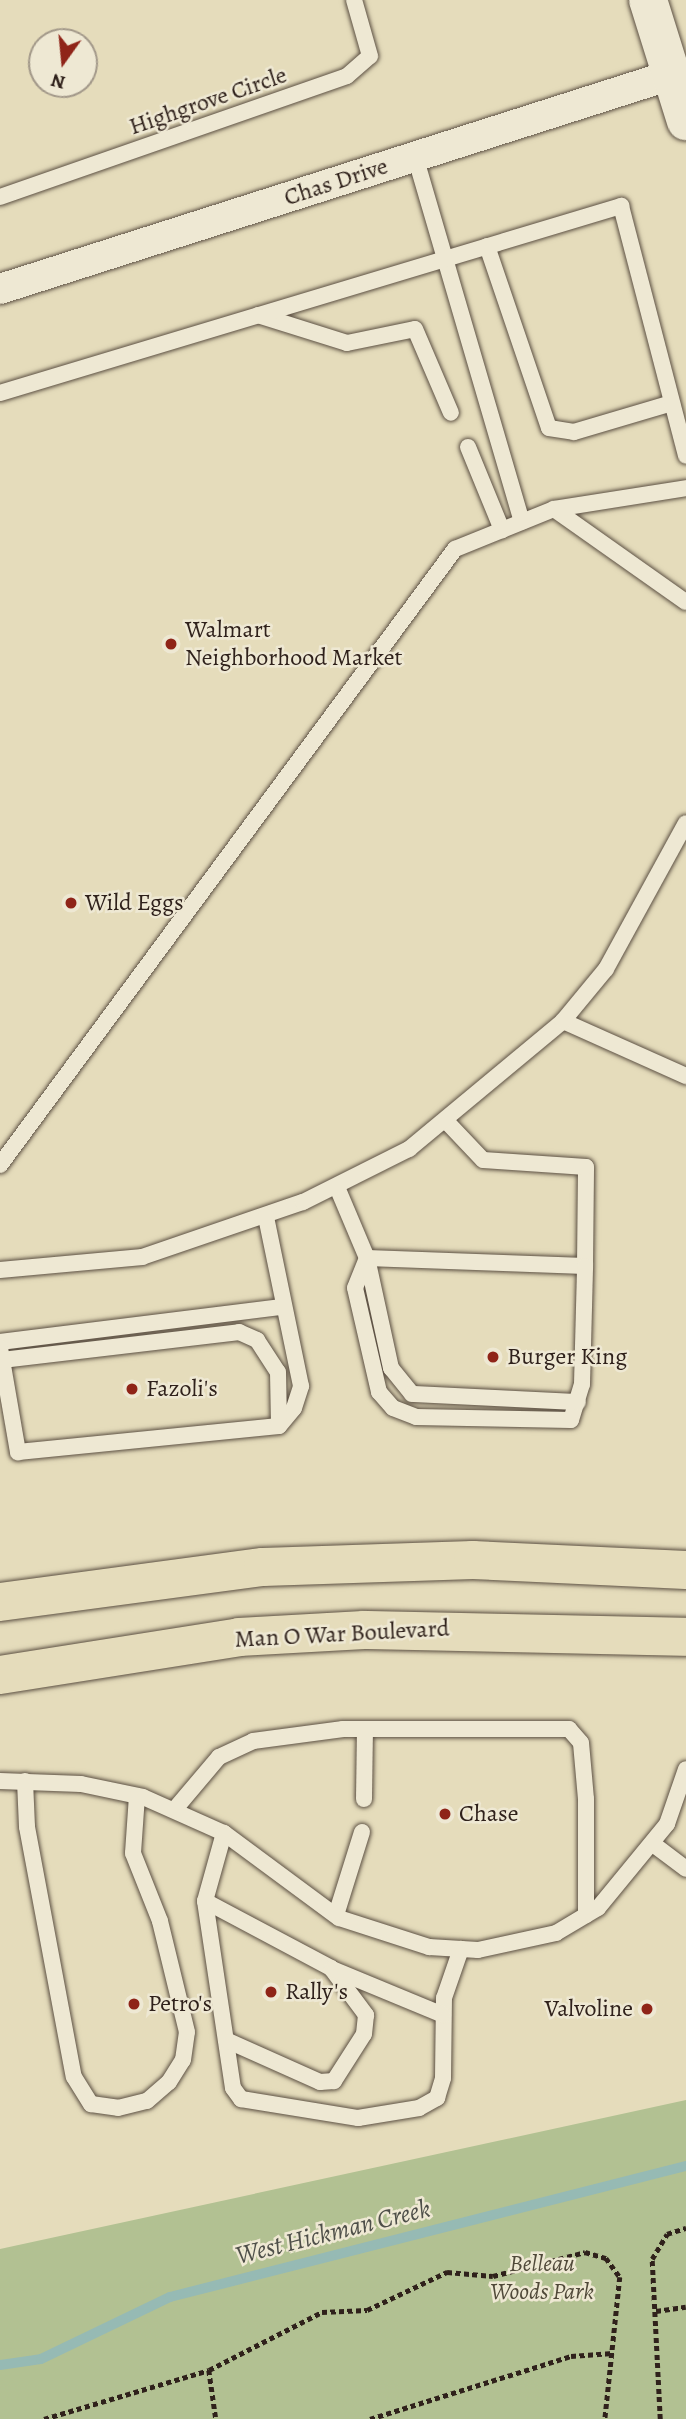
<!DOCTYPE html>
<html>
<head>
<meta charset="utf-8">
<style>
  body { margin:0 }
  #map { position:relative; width:686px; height:2419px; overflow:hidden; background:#e5dcbb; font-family:Alegreya,serif }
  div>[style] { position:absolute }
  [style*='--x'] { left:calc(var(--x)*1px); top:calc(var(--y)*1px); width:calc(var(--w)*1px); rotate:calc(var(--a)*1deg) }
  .green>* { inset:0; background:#b2c192 }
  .stream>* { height:10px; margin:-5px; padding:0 5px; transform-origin:5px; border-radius:5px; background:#96bab4 }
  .path>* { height:4.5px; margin-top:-2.25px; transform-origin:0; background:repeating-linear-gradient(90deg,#2f211b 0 5px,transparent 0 8.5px) }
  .roads { filter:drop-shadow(0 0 2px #5c5043) drop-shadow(0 0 2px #5c5043) }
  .lane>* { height:16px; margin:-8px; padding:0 8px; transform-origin:8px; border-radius:8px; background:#eee8d3 }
  .street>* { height:30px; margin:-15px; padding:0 15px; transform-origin:15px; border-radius:15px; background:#eee8d3 }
  .secondary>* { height:38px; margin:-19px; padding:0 19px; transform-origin:19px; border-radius:19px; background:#eee8d3 }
  .primary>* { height:38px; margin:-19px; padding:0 19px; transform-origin:19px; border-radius:19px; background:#e5dcbb }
  .dots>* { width:19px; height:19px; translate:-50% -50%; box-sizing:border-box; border:4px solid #eee8d3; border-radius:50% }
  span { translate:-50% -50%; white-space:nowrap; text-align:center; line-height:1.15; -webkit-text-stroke:5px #eee8d3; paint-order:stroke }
  .street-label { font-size:24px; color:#2f211b }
  .poi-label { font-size:24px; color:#2f211b }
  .left { translate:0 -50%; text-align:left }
  .right { translate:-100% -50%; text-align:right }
  .park-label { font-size:24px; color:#504939; font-style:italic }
  .water-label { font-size:26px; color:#4e4f49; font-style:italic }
  .north { position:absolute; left:28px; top:28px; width:70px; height:70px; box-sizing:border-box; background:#eee8d3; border:2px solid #a29889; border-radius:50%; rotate:195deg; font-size:19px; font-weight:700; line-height:28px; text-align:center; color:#2f211b }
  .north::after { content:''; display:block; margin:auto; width:24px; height:32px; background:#8f2418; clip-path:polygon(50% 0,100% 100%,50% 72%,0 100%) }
</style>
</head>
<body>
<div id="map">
  <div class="green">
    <div style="clip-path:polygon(686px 2100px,686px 2419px,0 2419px,0 2249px)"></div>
  </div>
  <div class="stream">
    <div style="--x:0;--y:2365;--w:41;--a:-8.3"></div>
    <div style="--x:41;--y:2359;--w:143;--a:-25.7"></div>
    <div style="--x:170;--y:2297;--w:532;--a:-14.25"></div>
  </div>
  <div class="path">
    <div style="--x:656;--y:2311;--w:30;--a:-8"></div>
    <div style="--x:209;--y:2370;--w:49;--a:81.9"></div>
    <div style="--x:44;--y:2419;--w:172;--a:-16.5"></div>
    <div style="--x:209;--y:2370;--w:127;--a:-27.2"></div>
    <div style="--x:322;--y:2312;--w:45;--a:-2.5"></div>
    <div style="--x:367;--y:2310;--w:89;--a:-25.4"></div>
    <div style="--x:447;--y:2272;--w:46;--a:5"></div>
    <div style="--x:493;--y:2276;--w:95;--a:-14.6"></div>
    <div style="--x:585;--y:2252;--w:22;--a:16"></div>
    <div style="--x:606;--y:2258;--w:24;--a:54"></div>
    <div style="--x:620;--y:2277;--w:143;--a:96"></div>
    <div style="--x:370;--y:2419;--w:211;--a:-17.4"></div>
    <div style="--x:571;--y:2356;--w:42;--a:-4.1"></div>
    <div style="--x:660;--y:2419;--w:160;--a:-92.9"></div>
    <div style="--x:652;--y:2259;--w:29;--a:-59"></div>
    <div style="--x:667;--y:2234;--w:20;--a:-18"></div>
  </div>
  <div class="roads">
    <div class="lane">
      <div style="--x:415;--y:156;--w:381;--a:73.7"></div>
      <div style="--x:0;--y:197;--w:367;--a:-19.2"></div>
      <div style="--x:347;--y:76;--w:30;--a:-41"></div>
      <div style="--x:370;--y:56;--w:58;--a:-105.9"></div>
      <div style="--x:487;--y:246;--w:192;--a:71.2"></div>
      <div style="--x:549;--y:428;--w:25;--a:9"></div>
      <div style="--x:574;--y:432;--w:102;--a:-16.5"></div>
      <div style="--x:258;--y:315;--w:93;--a:17.5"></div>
      <div style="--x:347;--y:343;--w:69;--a:-11.6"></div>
      <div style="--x:415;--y:329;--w:91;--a:66.8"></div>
      <div style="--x:0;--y:393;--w:649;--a:-16.76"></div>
      <div style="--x:621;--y:206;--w:258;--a:75.4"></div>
      <div style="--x:468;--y:447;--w:90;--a:67.7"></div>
      <div style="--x:554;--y:509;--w:161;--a:35.2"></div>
      <div style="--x:563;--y:1021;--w:135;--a:24.1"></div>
      <div style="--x:0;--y:1165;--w:766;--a:-53.55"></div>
      <div style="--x:455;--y:549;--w:107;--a:-22"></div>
      <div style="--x:554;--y:509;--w:134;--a:-9"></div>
      <div style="--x:337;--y:1187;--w:77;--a:67.1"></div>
      <div style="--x:367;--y:1258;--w:218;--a:2.1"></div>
      <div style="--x:585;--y:1266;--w:99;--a:-89.4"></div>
      <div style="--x:586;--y:1167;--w:103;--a:-176.1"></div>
      <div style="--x:483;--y:1160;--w:52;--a:-133.5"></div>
      <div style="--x:367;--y:1258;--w:32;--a:112"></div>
      <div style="--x:355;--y:1288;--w:107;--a:77"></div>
      <div style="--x:379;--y:1392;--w:21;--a:49"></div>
      <div style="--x:393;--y:1408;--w:25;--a:21"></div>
      <div style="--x:416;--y:1417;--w:155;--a:1.1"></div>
      <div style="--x:571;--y:1420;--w:38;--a:-73"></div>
      <div style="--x:582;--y:1384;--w:118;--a:-88.5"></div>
      <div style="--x:367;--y:1258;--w:113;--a:77.7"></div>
      <div style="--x:391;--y:1368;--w:33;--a:51"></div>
      <div style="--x:412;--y:1394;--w:166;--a:2.8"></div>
      <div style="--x:0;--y:1270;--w:143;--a:-5.2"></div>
      <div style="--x:142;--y:1257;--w:170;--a:-18.9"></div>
      <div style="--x:303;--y:1202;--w:119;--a:-26.6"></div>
      <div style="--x:409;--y:1149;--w:200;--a:-39.7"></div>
      <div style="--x:563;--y:1021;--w:67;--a:-50.4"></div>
      <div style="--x:606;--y:969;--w:166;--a:-61.3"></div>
      <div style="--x:0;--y:1342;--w:282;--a:-7.1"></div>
      <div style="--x:0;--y:1348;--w:106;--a:80.2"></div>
      <div style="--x:18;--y:1452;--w:262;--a:-5.7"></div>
      <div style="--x:279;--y:1426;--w:23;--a:-50"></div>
      <div style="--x:294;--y:1408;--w:23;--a:-72"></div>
      <div style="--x:301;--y:1386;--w:173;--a:-101.7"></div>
      <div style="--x:2;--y:1360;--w:239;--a:-6.7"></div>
      <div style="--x:239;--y:1332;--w:20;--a:24"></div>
      <div style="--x:257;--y:1340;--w:38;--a:57"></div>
      <div style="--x:278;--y:1372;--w:54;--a:88.9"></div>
      <div style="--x:0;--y:1781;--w:81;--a:2.1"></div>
      <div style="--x:81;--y:1784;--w:63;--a:11.8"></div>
      <div style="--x:143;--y:1797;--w:89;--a:24"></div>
      <div style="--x:224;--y:1833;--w:143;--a:36.5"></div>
      <div style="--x:339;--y:1918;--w:95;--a:17.9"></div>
      <div style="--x:429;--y:1947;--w:49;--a:3.5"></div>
      <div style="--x:478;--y:1950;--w:80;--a:-12.3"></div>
      <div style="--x:556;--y:1933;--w:49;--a:-30.8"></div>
      <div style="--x:598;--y:1908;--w:109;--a:-50.6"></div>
      <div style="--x:667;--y:1824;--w:58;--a:-70.9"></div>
      <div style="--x:25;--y:1781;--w:46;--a:87.5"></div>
      <div style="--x:27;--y:1827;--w:254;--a:79.4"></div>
      <div style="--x:74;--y:2077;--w:32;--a:58"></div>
      <div style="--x:91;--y:2104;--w:27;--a:8"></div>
      <div style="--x:118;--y:2108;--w:30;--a:-14"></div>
      <div style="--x:147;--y:2101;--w:29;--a:-41"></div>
      <div style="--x:169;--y:2082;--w:26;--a:-58"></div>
      <div style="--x:183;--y:2060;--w:28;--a:-82"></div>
      <div style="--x:187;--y:2032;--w:114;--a:-103.7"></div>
      <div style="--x:160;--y:1921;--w:73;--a:-111.7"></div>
      <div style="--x:133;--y:1853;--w:57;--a:-86"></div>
      <div style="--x:364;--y:1799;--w:70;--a:-89.2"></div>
      <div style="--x:175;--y:1809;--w:68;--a:-49.8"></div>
      <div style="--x:219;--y:1757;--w:38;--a:-25"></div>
      <div style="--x:253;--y:1741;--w:91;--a:-7.6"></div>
      <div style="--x:343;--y:1729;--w:226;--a:0"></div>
      <div style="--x:569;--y:1729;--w:18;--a:49"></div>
      <div style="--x:581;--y:1743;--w:56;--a:84.9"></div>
      <div style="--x:586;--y:1799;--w:116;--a:90"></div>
      <div style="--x:224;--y:1833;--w:71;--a:105.6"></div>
      <div style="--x:205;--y:1901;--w:189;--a:81.5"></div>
      <div style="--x:233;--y:2088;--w:14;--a:54"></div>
      <div style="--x:241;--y:2099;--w:119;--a:9.2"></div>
      <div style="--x:358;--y:2118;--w:62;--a:-9.3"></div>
      <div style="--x:419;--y:2108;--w:21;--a:-29"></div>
      <div style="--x:437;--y:2098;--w:21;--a:-73"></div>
      <div style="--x:443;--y:2078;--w:80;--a:-89.3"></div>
      <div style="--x:444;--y:1998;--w:52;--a:-70.9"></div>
      <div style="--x:653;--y:1844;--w:41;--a:37.1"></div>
      <div style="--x:205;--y:1901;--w:143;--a:28"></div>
      <div style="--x:331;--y:1968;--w:59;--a:53.3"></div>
      <div style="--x:366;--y:2015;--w:19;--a:96"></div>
      <div style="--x:364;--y:2034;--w:56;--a:122.6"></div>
      <div style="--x:334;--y:2081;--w:14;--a:176"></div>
      <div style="--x:320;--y:2082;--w:103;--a:-155.9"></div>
      <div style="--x:336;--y:1915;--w:87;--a:-72.6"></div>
      <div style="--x:332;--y:1969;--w:120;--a:22.5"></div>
    </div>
    <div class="street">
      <div style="--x:0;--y:289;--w:704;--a:-17.69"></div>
    </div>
    <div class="secondary">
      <div style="--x:648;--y:0;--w:127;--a:72.6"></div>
    </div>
    <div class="primary">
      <div style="--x:0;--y:1602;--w:265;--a:-7.6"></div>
      <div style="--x:263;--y:1567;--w:210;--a:-1.9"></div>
      <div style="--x:473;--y:1560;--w:213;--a:2.7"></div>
      <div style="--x:0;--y:1675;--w:242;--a:-9"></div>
      <div style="--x:239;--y:1637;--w:125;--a:-3.2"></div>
      <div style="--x:364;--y:1630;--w:322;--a:1.2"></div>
    </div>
  </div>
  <div class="dots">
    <div style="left:171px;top:644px;background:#8f2418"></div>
    <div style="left:71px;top:903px;background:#8f2418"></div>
    <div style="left:493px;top:1357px;background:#8f2418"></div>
    <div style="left:132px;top:1389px;background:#8f2418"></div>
    <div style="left:445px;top:1814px;background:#8f2418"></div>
    <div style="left:271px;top:1992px;background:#8f2418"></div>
    <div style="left:134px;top:2004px;background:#8f2418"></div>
    <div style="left:647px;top:2009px;background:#8f2418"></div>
  </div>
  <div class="street-label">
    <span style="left:208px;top:101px;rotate:-19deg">Highgrove Circle</span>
    <span style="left:336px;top:182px;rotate:-18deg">Chas Drive</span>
    <span style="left:342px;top:1634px;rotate:-3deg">Man O War Boulevard</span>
  </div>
  <div class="poi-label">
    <span class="left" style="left:185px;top:644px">Walmart<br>Neighborhood Market</span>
    <span class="left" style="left:85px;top:903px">Wild Eggs</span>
    <span class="left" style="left:507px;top:1357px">Burger King</span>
    <span class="left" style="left:146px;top:1389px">Fazoli's</span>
    <span class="left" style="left:459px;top:1814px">Chase</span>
    <span class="left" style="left:285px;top:1992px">Rally's</span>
    <span class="left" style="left:148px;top:2004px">Petro's</span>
    <span class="right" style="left:633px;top:2009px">Valvoline</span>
  </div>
  <div class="park-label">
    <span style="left:542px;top:2278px">Belleau<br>Woods Park</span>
  </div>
  <div class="water-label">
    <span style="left:333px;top:2232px;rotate:-14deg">West Hickman Creek</span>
  </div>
  <div class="north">N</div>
</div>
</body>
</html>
